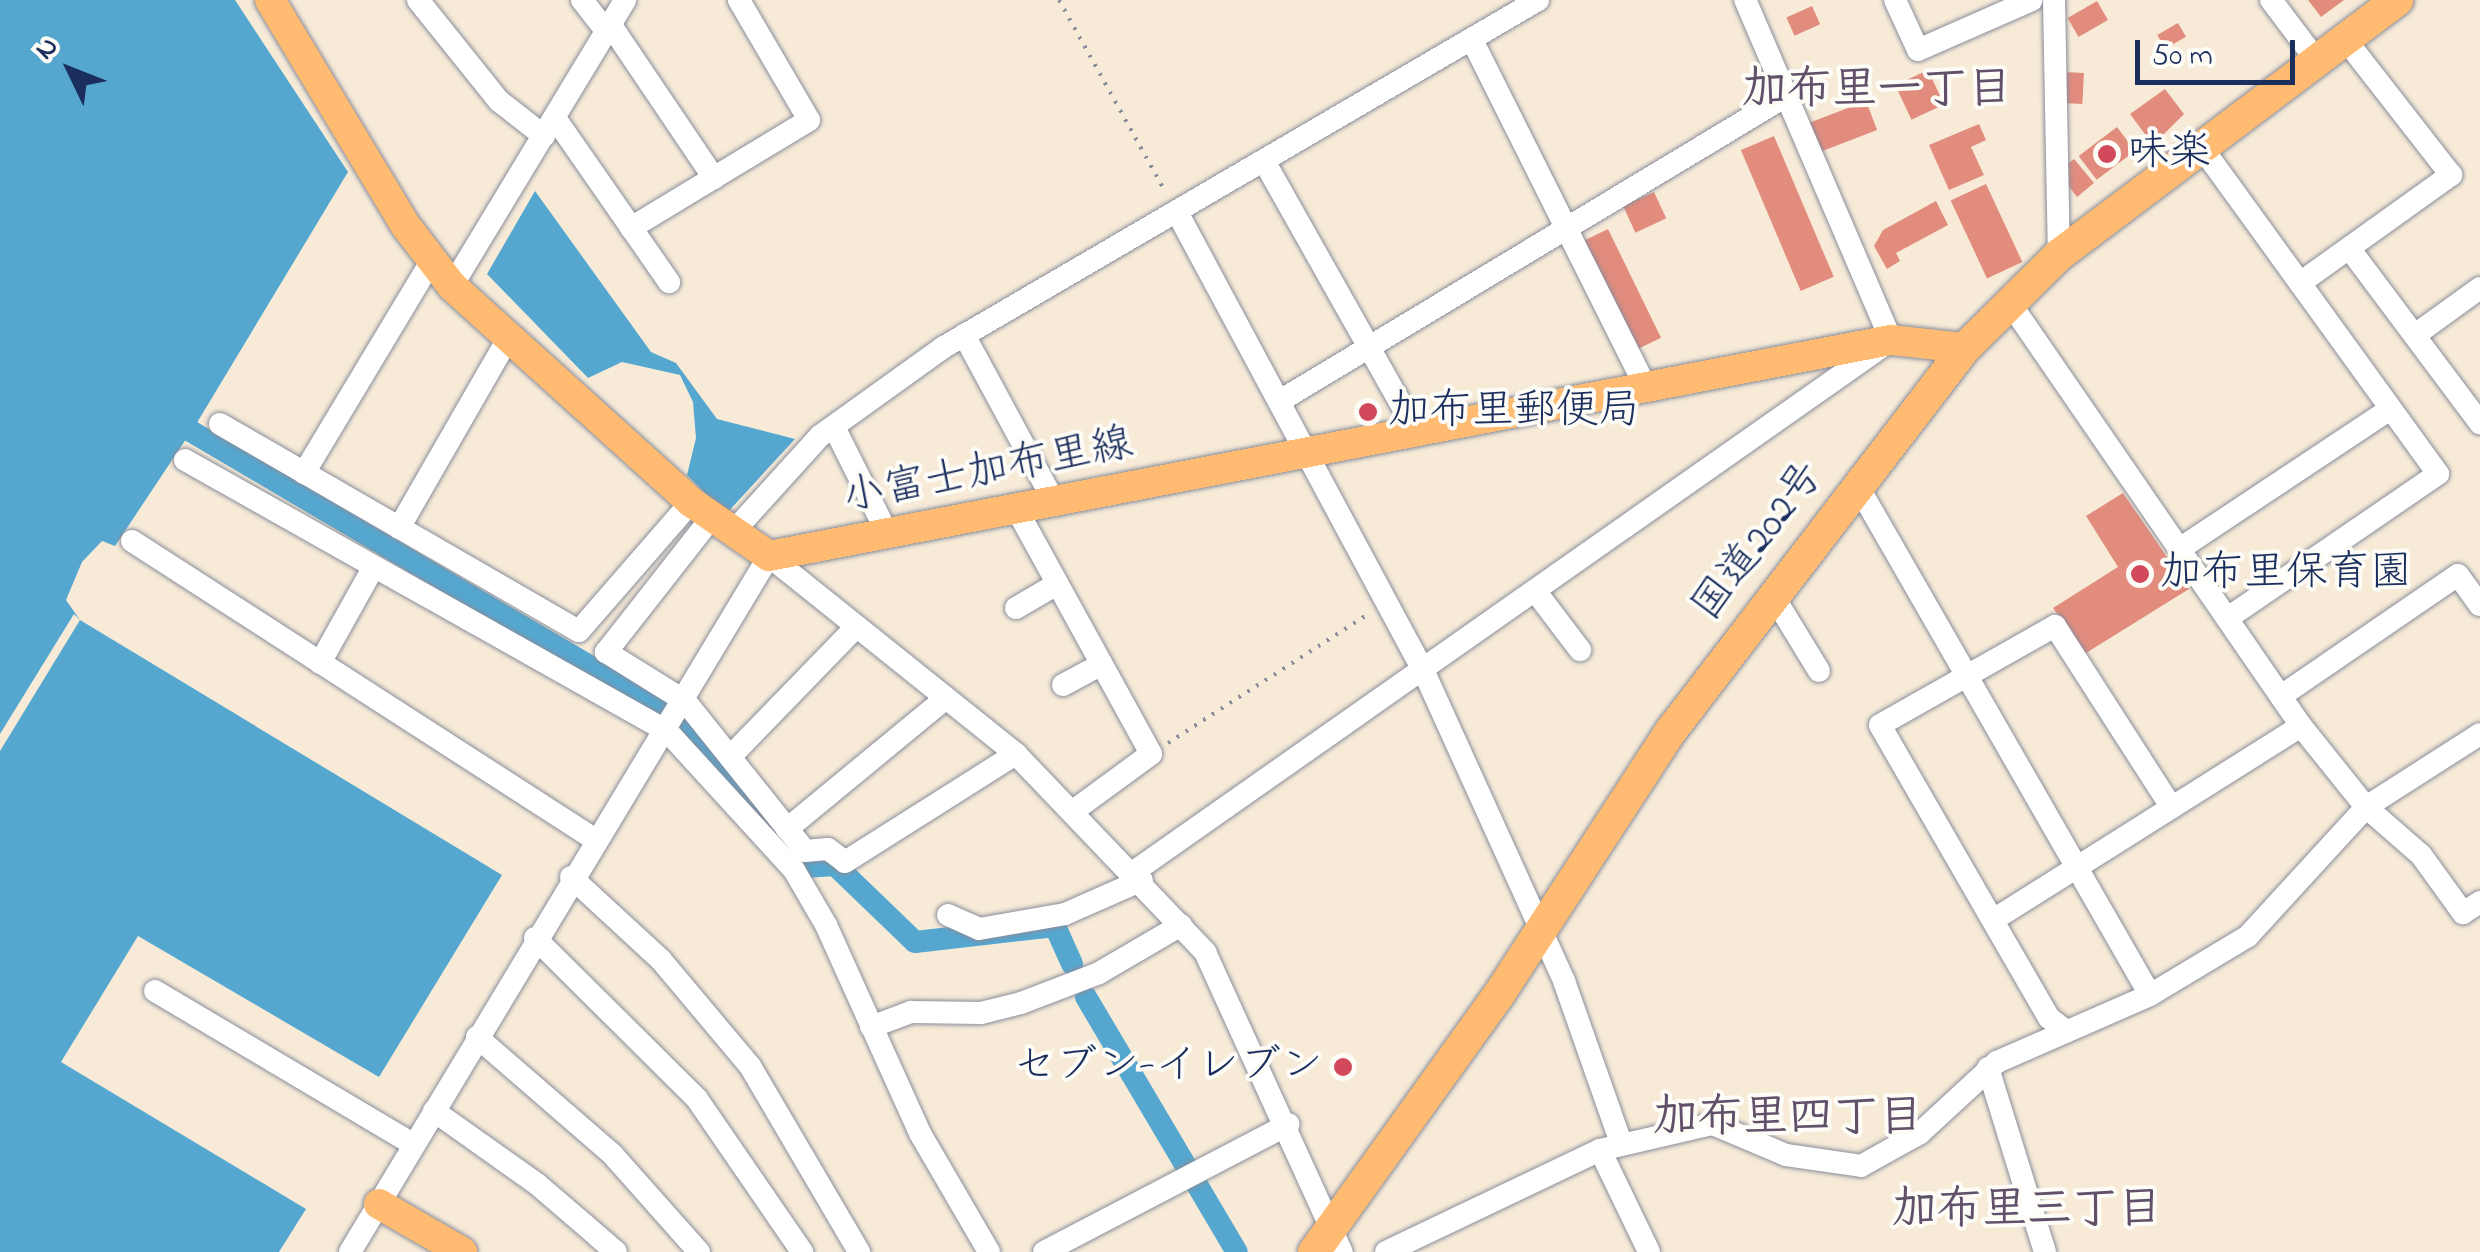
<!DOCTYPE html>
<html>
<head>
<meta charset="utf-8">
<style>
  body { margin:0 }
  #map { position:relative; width:2480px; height:1252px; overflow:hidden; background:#f7ebd8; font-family:"Indie Flower","Klee One",sans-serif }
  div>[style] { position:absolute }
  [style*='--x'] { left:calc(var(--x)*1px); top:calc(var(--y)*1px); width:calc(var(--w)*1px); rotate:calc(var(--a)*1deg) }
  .water>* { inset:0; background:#55a7d0 }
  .pier>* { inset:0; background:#f7ebd8 }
  .canal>* { height:22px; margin:-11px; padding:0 11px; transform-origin:11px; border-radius:11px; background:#55a7d0 }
  .building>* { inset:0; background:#e28c7e; transform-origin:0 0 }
  .path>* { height:4px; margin-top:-2px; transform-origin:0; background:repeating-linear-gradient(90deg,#898d9b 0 2.5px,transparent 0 10.5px) }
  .roads { filter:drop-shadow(0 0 2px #898d9b) drop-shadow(0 0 2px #898d9b) }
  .minor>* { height:22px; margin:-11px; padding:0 11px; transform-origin:11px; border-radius:11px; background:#fff }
  .major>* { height:30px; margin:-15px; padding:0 15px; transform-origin:15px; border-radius:15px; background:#ffbb71 }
  .highway>* { height:32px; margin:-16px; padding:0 16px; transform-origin:16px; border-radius:16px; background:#ffbb71 }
  .dots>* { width:28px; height:28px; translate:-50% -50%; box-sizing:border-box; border:5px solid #fdfcf7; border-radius:50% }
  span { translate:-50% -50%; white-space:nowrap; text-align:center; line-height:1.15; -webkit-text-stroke:8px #fdfcf7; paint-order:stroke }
  .poi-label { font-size:42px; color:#1b2f5e }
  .left { translate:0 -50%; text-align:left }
  .right { translate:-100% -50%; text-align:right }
  .street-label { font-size:42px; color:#1b2f5e }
  .neighbourhood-label { font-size:45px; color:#615069; font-weight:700 }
  .north { position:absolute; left:20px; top:20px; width:100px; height:100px; -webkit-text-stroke:8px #fdfcf7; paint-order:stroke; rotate:313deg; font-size:28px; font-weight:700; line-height:40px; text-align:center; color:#1b2f5e }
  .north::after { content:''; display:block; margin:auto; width:35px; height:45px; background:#1b2f5e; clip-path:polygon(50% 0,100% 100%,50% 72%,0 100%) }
  .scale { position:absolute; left:2135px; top:40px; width:160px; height:45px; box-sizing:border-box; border:5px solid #1b2f5e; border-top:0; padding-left:12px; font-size:30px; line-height:35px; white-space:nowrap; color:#1b2f5e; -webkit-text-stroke:8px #fdfcf7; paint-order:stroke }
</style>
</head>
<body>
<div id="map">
  <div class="water">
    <div style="clip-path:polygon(0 0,235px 0,348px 172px,198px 421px,115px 546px,102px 541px,82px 562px,66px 600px,80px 620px,502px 875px,379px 1077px,138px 936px,61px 1062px,306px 1209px,279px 1252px,0 1252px)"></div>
    <div style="clip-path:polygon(535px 191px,651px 352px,676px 363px,717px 419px,795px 439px,726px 514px,687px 475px,696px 438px,693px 402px,680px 375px,622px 362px,588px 378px,487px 274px)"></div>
  </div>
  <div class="pier">
    <div style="clip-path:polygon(74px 614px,80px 620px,0 751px,0 734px)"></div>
  </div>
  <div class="canal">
    <div style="--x:177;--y:423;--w:593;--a:30.5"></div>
    <div style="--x:688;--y:724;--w:110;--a:50.5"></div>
    <div style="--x:788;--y:845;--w:28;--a:52"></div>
    <div style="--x:805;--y:867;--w:30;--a:-4"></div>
    <div style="--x:835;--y:865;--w:111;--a:43.9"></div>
    <div style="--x:915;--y:942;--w:141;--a:-6.5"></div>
    <div style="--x:1055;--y:926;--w:42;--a:65.9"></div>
    <div style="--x:1086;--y:997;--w:296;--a:59.4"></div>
  </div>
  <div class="building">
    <div style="clip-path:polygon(2308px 0,2344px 0,2321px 17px)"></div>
    <div style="left:2097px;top:1px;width:22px;height:34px;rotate:60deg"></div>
    <div style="left:1812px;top:6px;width:20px;height:28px;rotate:66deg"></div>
    <div style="left:2178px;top:23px;width:16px;height:24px;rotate:60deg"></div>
    <div style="left:1928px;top:70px;width:38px;height:36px;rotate:65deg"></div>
    <div style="left:2064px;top:72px;width:20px;height:31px;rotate:3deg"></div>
    <div style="clip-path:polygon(2165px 89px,2184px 114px,2153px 145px,2130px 114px)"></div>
    <div style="left:1866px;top:101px;width:31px;height:62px;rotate:69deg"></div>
    <div style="clip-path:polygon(1979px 124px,1986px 140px,1971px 147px,1984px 175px,1949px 190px,1929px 145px)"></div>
    <div style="left:2117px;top:127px;width:30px;height:48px;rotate:53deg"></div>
    <div style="left:1774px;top:136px;width:153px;height:36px;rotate:67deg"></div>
    <div style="clip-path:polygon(2074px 159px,2094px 183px,2077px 197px,2064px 180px,2063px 167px)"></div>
    <div style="left:1986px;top:184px;width:86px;height:39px;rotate:65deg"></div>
    <div style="left:1654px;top:192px;width:29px;height:34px;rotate:65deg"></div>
    <div style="clip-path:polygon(1936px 201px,1948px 225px,1896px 253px,1900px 261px,1887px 269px,1874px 246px,1883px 230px)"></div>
    <div style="left:1608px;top:229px;width:121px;height:27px;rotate:64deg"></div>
    <div style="clip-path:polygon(2123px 493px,2189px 589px,2086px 653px,2053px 608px,2118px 567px,2086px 516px)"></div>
  </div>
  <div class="path">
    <div style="--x:1059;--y:0;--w:218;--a:61"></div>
    <div style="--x:1168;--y:743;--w:240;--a:-32.8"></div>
  </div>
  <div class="roads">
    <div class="minor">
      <div style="--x:418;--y:0;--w:129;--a:51.3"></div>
      <div style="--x:499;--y:101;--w:57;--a:37.9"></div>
      <div style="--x:582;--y:0;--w:39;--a:52"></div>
      <div style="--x:1895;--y:0;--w:55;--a:65.3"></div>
      <div style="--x:1918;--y:50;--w:124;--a:-23.7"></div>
      <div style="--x:2054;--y:0;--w:255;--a:88.9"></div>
      <div style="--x:2271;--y:0;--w:76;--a:53"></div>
      <div style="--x:610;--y:24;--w:186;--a:56"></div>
      <div style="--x:1472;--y:40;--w:391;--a:63.4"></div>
      <div style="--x:555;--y:118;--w:200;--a:55.2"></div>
      <div style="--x:2200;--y:145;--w:406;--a:54.1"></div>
      <div style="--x:2438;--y:474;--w:255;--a:145.6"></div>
      <div style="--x:1264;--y:161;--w:313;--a:60.6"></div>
      <div style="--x:1177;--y:212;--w:522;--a:61.77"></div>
      <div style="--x:1424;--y:672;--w:339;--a:65.6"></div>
      <div style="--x:1564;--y:981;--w:172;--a:70.6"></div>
      <div style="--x:631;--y:228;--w:208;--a:-31.2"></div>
      <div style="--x:809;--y:120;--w:139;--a:-120.3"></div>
      <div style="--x:2349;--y:248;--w:219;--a:53.2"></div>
      <div style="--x:2300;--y:283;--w:186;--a:-35.6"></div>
      <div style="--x:2451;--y:175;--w:171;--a:-127.9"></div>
      <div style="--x:452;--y:286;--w:334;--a:-58.8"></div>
      <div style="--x:2010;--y:303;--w:513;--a:55.47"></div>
      <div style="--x:2301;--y:726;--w:104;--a:51.3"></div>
      <div style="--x:2366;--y:807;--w:73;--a:41.1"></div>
      <div style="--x:2421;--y:855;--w:72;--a:54.1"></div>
      <div style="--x:2463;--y:913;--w:20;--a:-33"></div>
      <div style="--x:964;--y:335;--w:191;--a:61.6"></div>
      <div style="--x:2415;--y:335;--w:80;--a:-35.9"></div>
      <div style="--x:1283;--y:399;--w:587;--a:-31.06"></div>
      <div style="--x:220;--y:424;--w:414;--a:30"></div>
      <div style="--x:579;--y:631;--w:171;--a:-49"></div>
      <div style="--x:834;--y:427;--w:121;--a:63.4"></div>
      <div style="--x:185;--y:460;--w:553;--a:29.35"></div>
      <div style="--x:667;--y:731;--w:188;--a:47.6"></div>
      <div style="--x:794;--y:870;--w:64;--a:59.8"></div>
      <div style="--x:826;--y:925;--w:230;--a:65.7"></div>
      <div style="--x:921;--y:1135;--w:135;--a:59.8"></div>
      <div style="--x:304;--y:473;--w:246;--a:-59"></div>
      <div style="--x:1856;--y:483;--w:590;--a:60.13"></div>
      <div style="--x:1017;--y:510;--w:278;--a:61.2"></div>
      <div style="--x:1151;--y:754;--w:97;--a:143.8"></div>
      <div style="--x:712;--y:517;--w:172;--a:128.1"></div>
      <div style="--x:606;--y:652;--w:93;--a:31.8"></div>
      <div style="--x:685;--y:701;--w:192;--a:51.3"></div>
      <div style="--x:805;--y:851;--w:23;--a:-5"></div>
      <div style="--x:828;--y:849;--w:21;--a:37"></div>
      <div style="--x:845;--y:862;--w:202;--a:-32.3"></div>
      <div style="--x:399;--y:528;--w:217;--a:-60.1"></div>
      <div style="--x:733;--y:532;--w:130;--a:-47.8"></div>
      <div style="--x:820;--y:436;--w:153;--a:-35.7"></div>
      <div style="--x:944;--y:347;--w:688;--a:-30.29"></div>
      <div style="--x:132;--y:541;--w:550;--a:32.82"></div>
      <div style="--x:2181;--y:548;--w:251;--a:-33.6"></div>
      <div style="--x:1536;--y:592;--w:73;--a:52.8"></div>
      <div style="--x:1772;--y:594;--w:90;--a:58.6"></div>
      <div style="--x:1016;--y:608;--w:48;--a:-30.3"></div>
      <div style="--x:320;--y:663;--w:107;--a:-60.8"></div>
      <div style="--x:1063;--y:685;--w:44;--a:-28.3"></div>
      <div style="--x:2281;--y:696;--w:214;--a:-34.4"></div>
      <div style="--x:2458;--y:575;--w:37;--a:54"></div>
      <div style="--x:730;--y:757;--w:182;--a:-45.9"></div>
      <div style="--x:787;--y:829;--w:206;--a:-39.5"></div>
      <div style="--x:1135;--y:871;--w:924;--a:-35.08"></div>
      <div style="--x:1891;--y:340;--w:370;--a:-113.2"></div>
      <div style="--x:571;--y:877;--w:122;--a:42.7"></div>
      <div style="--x:661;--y:960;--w:138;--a:50"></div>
      <div style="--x:750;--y:1066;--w:216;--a:59.6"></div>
      <div style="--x:948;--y:915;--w:34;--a:24"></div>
      <div style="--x:979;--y:929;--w:87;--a:-9.9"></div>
      <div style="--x:1065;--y:914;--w:84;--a:-23.8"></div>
      <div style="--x:1993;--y:920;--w:364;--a:-32.2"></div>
      <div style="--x:535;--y:938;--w:228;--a:44.8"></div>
      <div style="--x:697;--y:1099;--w:186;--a:55.5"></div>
      <div style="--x:155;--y:991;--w:301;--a:30.7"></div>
      <div style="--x:871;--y:1027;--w:43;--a:-20.6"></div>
      <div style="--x:911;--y:1012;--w:70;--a:0.8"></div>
      <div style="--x:981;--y:1013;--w:41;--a:-14"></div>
      <div style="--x:1021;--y:1003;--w:84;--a:-21"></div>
      <div style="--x:1099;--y:973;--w:95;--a:-30.3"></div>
      <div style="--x:2062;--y:1028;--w:16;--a:-142"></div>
      <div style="--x:2049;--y:1018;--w:338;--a:-120"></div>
      <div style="--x:1880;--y:725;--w:201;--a:-29.5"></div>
      <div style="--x:2055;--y:626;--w:215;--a:57.3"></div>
      <div style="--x:477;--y:1037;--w:179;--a:40.9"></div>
      <div style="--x:612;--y:1154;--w:131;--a:48.4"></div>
      <div style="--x:1988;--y:1068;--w:193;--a:72.8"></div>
      <div style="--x:434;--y:1111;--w:126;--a:35.3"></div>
      <div style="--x:537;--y:1184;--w:104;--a:40.7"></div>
      <div style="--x:1600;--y:1150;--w:113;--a:64.3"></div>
      <div style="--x:350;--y:1252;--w:812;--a:-58.95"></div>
      <div style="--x:769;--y:556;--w:317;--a:38.7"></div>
      <div style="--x:1016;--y:754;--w:274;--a:46.3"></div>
      <div style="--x:1205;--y:952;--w:330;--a:65.5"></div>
      <div style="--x:1044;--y:1252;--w:276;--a:-27.6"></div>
      <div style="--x:1386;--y:1252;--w:237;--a:-25.5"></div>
      <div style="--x:1600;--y:1150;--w:116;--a:-13"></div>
      <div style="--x:1713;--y:1124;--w:79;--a:23"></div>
      <div style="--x:1786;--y:1155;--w:76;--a:8.3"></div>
      <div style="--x:1861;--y:1166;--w:68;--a:-29.2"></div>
      <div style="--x:1920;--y:1133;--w:105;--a:-42.7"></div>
      <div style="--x:1997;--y:1062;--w:167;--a:-23.6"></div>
      <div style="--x:2150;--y:995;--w:114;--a:-31"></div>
      <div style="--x:2248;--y:936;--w:175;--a:-47.5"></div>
      <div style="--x:2366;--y:807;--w:135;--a:-32.6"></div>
    </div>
    <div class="major">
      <div style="--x:270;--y:0;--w:264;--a:59"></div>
      <div style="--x:406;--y:226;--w:76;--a:52.5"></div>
      <div style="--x:452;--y:286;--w:322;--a:42.1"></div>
      <div style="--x:691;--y:502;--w:95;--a:34.7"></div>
      <div style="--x:769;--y:556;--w:1143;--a:-10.9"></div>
      <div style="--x:1891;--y:340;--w:74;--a:6.2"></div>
      <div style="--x:379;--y:1204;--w:96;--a:30"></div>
    </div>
    <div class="highway">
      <div style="--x:1314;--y:1252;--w:315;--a:-54.3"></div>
      <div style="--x:1498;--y:996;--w:316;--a:-56.9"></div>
      <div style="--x:1671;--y:731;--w:483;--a:-52.5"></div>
      <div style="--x:1965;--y:348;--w:132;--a:-44.7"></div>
      <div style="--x:2059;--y:255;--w:424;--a:-37"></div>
    </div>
  </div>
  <div class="dots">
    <div style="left:2107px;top:154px;background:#d1495b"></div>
    <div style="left:1368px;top:412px;background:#d1495b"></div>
    <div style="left:2140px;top:574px;background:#d1495b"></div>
    <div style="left:1343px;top:1067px;background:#d1495b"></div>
  </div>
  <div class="poi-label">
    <span class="left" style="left:2127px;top:154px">味楽</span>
    <span class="left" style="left:1388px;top:412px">加布里郵便局</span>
    <span class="left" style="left:2160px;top:574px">加布里保育園</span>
    <span class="right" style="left:1323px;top:1067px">セブン-イレブン</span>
  </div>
  <div class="street-label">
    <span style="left:988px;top:472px;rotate:-11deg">小富士加布里線</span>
    <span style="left:1759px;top:542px;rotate:-53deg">国道202号</span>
  </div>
  <div class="neighbourhood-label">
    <span style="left:1877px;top:92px">加布里一丁目</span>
    <span style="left:1788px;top:1120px">加布里四丁目</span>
    <span style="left:2027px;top:1212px">加布里三丁目</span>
  </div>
  <div class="north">N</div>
  <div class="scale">50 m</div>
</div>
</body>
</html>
